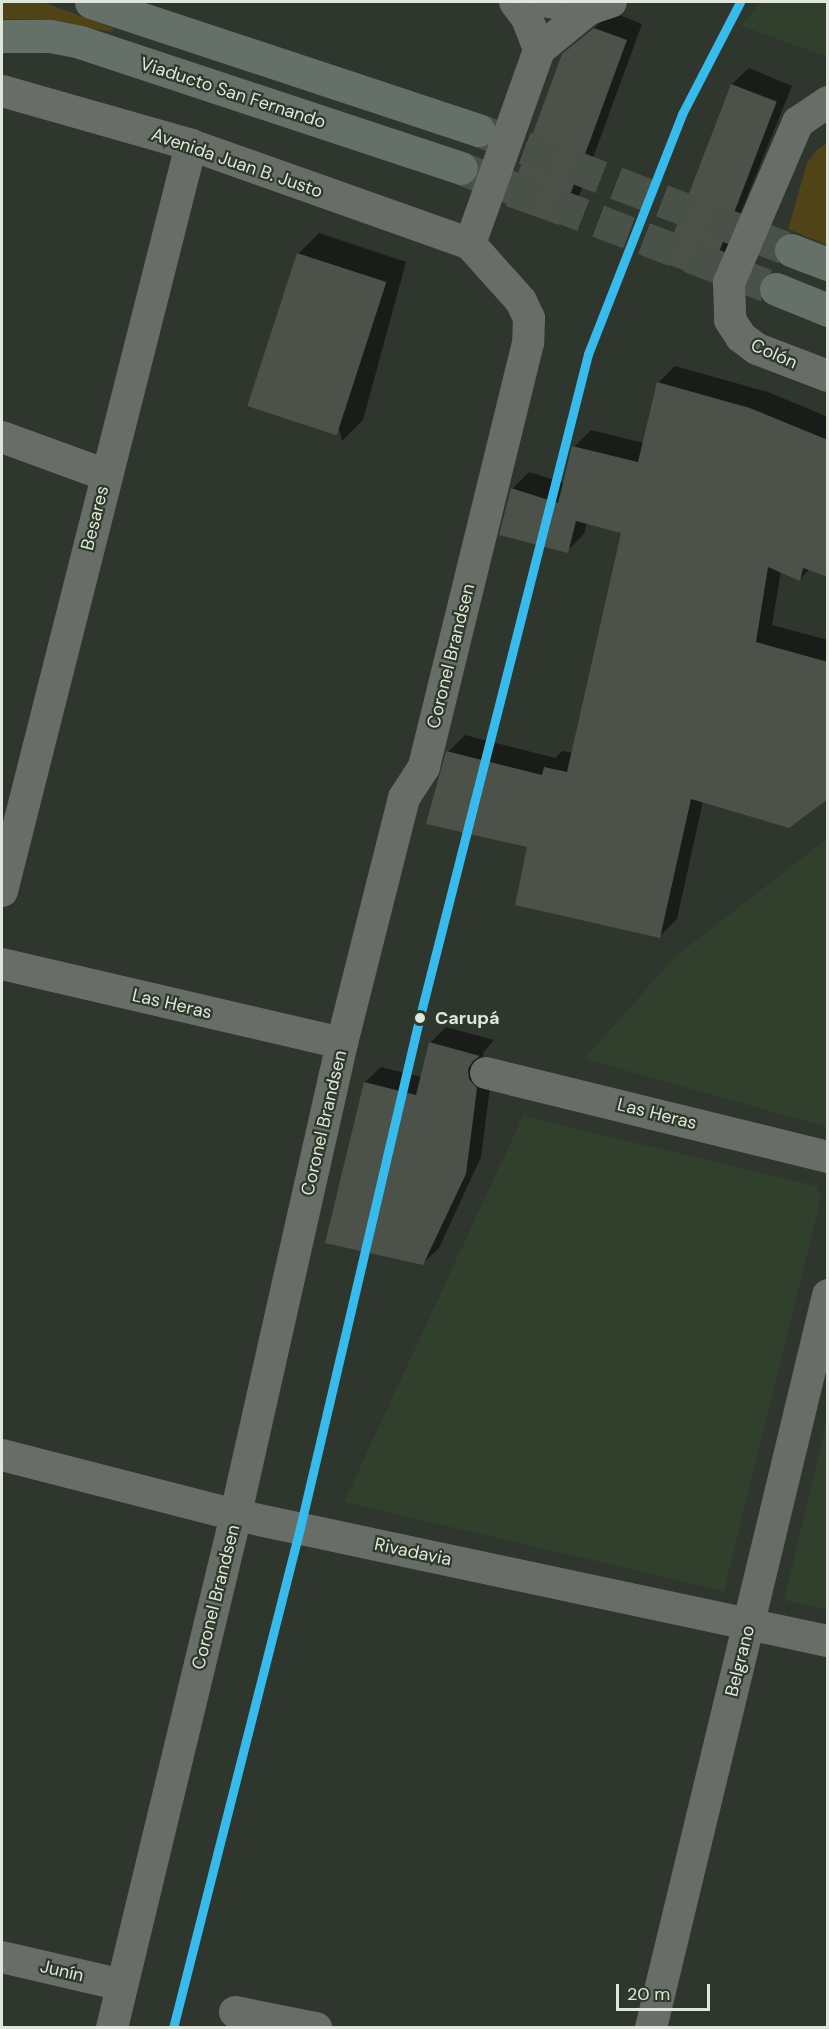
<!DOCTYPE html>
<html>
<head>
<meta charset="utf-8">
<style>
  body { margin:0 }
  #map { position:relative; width:829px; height:2029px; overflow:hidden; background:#2f362e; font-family:"DM Sans",sans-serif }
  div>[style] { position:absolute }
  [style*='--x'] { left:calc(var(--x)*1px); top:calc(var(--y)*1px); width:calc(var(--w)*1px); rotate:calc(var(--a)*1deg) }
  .built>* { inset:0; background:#30402d }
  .green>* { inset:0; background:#504317 }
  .shadow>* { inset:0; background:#0007 }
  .building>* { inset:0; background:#4c5149; transform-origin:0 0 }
  .major-tunnel>* { height:33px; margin-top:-16.5px; transform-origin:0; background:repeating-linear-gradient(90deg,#495148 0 33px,transparent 0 49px) }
  .minor>* { height:32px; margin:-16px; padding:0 16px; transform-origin:16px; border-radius:16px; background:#696d68 }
  .major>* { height:33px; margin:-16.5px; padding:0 16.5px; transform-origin:16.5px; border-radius:16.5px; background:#657068 }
  .rail-1>* { height:9px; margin:-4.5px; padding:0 4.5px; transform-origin:4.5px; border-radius:4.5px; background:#37bbed }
  .dots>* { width:16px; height:16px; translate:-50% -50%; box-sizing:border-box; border:3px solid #2d392a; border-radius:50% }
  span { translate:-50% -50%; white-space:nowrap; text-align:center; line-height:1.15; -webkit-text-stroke:4.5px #2d392a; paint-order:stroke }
  .street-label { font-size:18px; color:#dfe7dd }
  .stop-label { font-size:18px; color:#dfe7dd; font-weight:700 }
  .left { translate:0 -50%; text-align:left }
  .frame { position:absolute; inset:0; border:3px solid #dfe7dd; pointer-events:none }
  .scale { position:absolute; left:616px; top:1984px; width:94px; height:27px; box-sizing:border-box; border:3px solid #dfe7dd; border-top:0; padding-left:8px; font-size:18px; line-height:21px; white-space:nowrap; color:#dfe7dd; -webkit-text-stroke:4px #2d392a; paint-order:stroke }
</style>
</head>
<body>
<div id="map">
  <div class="built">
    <div style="clip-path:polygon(760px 2px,827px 2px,827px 57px,741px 26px)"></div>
    <div style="clip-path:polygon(827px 839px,827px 1127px,584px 1059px,676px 956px)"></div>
    <div style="clip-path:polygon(523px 1116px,816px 1186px,821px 1198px,724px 1591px,344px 1502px)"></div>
    <div style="clip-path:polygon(827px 1420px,827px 1610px,784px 1600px)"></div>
  </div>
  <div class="green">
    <div style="clip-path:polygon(2px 2px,43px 2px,113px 28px,112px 32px,42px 20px,2px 19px)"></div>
    <div style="clip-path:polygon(827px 143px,828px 143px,827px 245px,788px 229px,807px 163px,817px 150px)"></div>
  </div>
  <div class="shadow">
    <div style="clip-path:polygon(612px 12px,642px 24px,575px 207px,558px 223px,564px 55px)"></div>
    <div style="clip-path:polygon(749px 68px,792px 86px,721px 261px,705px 278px,732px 84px)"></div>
    <div style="clip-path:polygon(319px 233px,406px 262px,363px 420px,342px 441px,298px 254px)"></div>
    <div style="clip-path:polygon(675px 366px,768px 392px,828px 417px,828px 572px,810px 569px,800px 579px,781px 571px,772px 625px,828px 640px,828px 797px,703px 801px,677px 919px,660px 936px,529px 846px,448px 752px,465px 735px,555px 758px,562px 751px,573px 753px,623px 532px,587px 522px,584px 534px,567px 551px,512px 489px,529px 472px,565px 483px,574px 447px,591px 430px,644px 443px,658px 383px)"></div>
    <div style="clip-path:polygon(446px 1027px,494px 1040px,483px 1053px,484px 1063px,492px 1072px,481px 1157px,439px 1248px,423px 1263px,365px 1082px,381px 1067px,422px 1077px,430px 1043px)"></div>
  </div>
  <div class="building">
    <div style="clip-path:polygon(594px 28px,627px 40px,559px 225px,506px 206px,562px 54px)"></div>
    <div style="left:731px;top:84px;width:49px;height:191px;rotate:21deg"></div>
    <div style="left:297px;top:253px;width:94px;height:161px;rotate:18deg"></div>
    <div style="clip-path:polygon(657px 382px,750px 408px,828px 440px,828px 577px,803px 568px,800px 581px,768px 567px,756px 642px,828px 662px,828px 799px,789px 828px,691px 799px,660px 938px,515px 905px,527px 847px,426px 824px,446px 751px,542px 775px,544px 767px,567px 772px,621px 533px,576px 521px,568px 553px,499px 535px,511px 488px,558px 503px,572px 446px,638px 462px)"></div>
    <div style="clip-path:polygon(429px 1042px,480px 1056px,473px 1061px,468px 1069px,469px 1079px,477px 1088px,466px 1174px,423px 1265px,325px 1243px,364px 1082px,416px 1095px)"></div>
  </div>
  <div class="major-tunnel">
    <div style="--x:479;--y:130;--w:334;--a:21"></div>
    <div style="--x:461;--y:168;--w:337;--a:21"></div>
  </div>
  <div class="minor">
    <div style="--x:515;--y:2;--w:20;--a:53"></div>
    <div style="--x:527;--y:18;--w:34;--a:69"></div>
    <div style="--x:549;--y:2;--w:41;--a:9.9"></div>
    <div style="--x:2;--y:91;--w:197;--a:15.9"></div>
    <div style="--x:191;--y:145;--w:296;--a:19.5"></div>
    <div style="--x:470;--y:244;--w:76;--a:48.2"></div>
    <div style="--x:521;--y:301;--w:19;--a:65"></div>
    <div style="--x:529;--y:318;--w:25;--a:92"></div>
    <div style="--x:528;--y:343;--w:437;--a:103.8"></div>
    <div style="--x:424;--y:767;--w:37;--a:123"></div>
    <div style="--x:404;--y:798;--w:253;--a:104.2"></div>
    <div style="--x:342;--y:1043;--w:484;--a:102.7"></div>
    <div style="--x:236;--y:1515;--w:528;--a:103.59"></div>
    <div style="--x:828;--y:102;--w:36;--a:146"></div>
    <div style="--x:798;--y:122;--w:175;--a:113.2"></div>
    <div style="--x:729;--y:283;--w:37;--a:88"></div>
    <div style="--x:730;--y:320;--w:20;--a:57"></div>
    <div style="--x:741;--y:337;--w:20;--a:37"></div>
    <div style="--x:757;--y:349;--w:76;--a:20.8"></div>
    <div style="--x:470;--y:244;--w:206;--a:-70.4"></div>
    <div style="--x:539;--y:50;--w:65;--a:-39.4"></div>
    <div style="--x:589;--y:9;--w:23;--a:-18"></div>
    <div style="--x:2;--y:437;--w:111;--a:20.1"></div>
    <div style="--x:2;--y:891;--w:770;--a:-75.78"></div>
    <div style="--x:2;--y:964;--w:349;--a:13.1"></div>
    <div style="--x:486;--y:1073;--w:352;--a:13.8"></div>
    <div style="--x:2;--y:1455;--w:242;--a:14.4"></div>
    <div style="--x:236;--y:1515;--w:605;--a:12.02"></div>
    <div style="--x:2;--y:1957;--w:123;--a:13.1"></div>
    <div style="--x:235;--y:2012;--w:83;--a:11.2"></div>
    <div style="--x:651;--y:2028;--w:754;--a:-76.42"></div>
  </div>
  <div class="major">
    <div style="--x:91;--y:2;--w:408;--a:18.3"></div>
    <div style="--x:2;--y:36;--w:48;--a:0"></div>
    <div style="--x:50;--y:36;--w:31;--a:11"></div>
    <div style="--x:80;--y:42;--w:401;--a:18.3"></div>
    <div style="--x:791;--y:250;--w:40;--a:21"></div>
    <div style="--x:776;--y:289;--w:56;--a:22"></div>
  </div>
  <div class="rail-1">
    <div style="--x:173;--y:2028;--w:516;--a:-75.75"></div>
    <div style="--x:300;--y:1528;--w:518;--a:-76.82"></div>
    <div style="--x:418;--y:1024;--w:691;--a:-75.76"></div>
    <div style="--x:588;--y:354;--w:258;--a:-68.6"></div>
    <div style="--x:682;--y:114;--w:126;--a:-62.6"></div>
  </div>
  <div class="dots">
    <div style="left:420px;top:1018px;background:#dfe7dd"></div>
  </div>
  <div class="street-label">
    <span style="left:233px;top:93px;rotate:18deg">Viaducto San Fernando</span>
    <span style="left:237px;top:163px;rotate:19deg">Avenida Juan B. Justo</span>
    <span style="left:774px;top:354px;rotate:24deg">Colón</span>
    <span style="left:95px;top:518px;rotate:-76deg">Besares</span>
    <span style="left:451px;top:656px;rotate:-76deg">Coronel Brandsen</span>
    <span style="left:172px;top:1004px;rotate:13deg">Las Heras</span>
    <span style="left:657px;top:1114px;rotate:14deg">Las Heras</span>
    <span style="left:324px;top:1123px;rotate:-77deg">Coronel Brandsen</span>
    <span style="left:413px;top:1552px;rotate:12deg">Rivadavia</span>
    <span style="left:216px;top:1597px;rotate:-76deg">Coronel Brandsen</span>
    <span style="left:740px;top:1661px;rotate:-76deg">Belgrano</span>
    <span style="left:62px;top:1971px;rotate:13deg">Junín</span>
  </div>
  <div class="stop-label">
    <span class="left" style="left:435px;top:1018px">Carupá</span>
  </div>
  <div class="frame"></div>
  <div class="scale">20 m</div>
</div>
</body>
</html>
